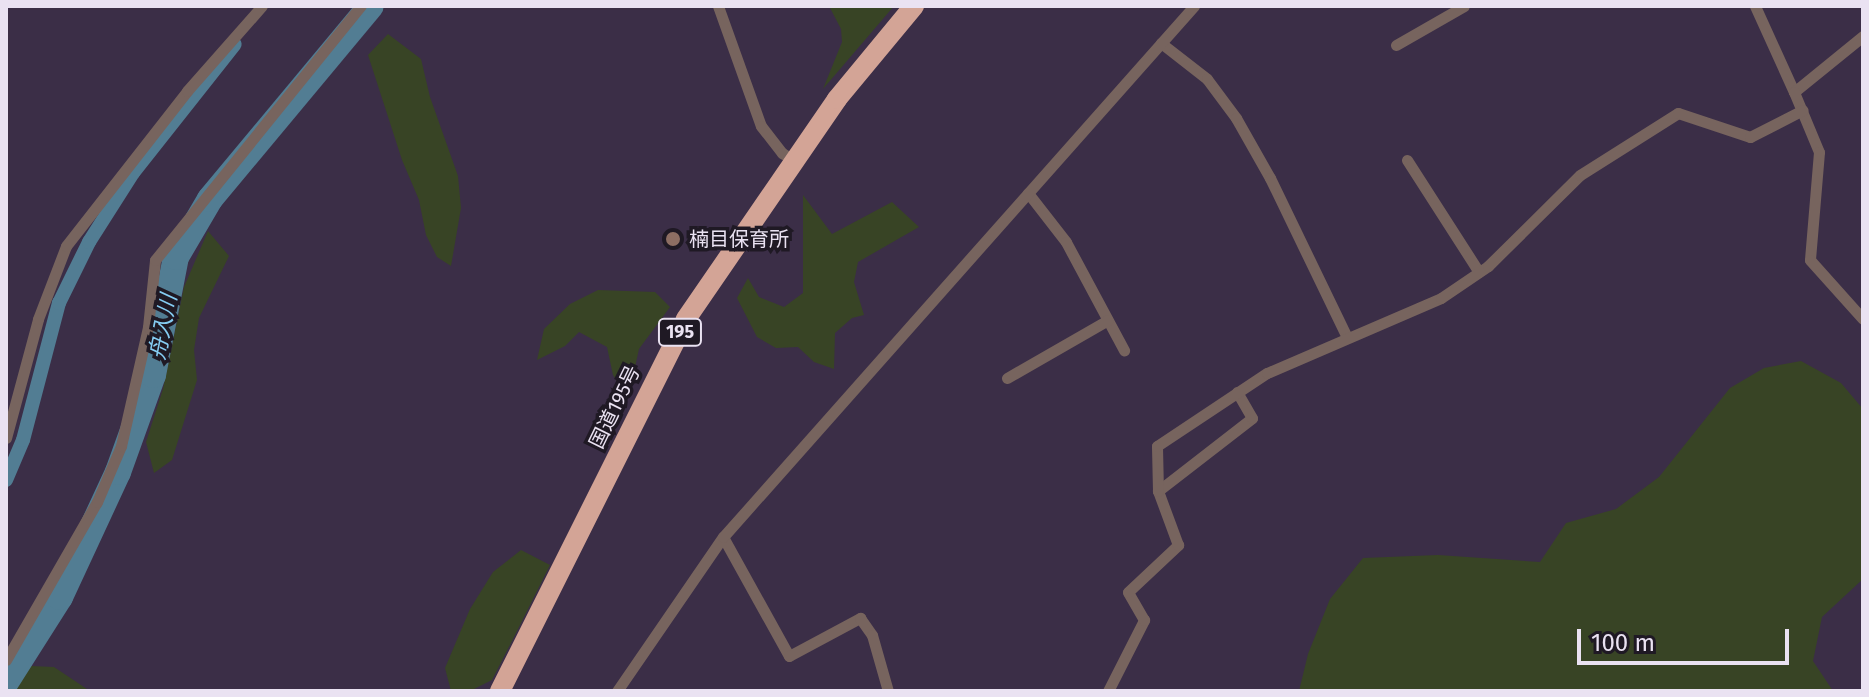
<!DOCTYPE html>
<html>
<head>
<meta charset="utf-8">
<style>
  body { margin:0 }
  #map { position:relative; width:1869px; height:697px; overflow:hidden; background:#3b2e47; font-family:"Fira Sans","Noto Sans JP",sans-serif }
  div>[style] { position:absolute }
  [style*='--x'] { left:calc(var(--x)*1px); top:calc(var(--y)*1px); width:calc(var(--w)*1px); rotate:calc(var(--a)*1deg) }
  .green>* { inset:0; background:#384425 }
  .canal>* { height:14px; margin:-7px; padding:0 7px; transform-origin:7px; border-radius:7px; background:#527d93 }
  .river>* { height:26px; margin:-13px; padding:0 13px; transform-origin:13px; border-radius:13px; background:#527d93 }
  .street>* { height:11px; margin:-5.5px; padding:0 5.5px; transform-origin:5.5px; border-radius:5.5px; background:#77645e }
  .highway>* { height:20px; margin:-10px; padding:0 10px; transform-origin:10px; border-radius:10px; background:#d3a496 }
  .dots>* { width:22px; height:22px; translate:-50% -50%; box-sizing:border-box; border:4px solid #1f1924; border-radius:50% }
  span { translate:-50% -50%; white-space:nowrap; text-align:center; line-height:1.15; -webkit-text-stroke:7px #1f1924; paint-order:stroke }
  .shield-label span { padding:2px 6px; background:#1f1924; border:2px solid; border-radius:6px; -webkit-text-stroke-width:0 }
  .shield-label { font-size:18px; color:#eae2f2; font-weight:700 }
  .poi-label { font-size:20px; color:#eae2f2 }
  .left { translate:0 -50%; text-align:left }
  .street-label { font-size:20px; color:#eae2f2 }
  .water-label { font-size:22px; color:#85ccf2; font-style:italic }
  .frame { position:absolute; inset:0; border:8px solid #eae2f2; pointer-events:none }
  .scale { position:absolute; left:1577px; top:629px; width:212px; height:36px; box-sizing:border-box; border:4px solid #eae2f2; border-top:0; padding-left:10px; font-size:24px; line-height:28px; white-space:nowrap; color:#eae2f2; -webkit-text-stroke:6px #1f1924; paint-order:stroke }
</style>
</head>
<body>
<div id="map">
  <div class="green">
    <div style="clip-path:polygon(829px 6px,894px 6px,823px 89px,842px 42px,841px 29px)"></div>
    <div style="clip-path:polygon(388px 34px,421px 59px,430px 97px,458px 176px,461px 208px,451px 266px,437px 257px,426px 235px,419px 200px,402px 160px,368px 55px)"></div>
    <div style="clip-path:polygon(803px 195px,832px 234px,892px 202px,919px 227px,858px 262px,854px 282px,864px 315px,852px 318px,835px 333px,834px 369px,814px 362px,798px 347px,776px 348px,757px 337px,737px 298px,748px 278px,759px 297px,784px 307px,803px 293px)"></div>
    <div style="clip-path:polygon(208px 231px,229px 256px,199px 318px,194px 350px,197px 380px,172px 460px,154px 473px,146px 442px,163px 389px,184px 287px)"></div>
    <div style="clip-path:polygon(598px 290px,655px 292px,670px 307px,639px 349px,628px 399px,613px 375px,607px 347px,579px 332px,565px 346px,537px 360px,544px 329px,570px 304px)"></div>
    <div style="clip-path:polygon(1801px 361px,1841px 383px,1863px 409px,1863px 579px,1822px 617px,1813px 661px,1833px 691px,1299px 691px,1308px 654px,1330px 599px,1363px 558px,1438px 555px,1540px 562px,1566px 523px,1616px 509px,1659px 477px,1730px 388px,1764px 368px)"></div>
    <div style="clip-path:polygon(521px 550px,550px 565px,513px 639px,492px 680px,470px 691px,451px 691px,445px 668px,470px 609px,493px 572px)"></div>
    <div style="clip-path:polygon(31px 666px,54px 667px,90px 691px,15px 691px)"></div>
  </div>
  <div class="canal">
    <div style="--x:6;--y:480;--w:43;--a:-67"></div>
    <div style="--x:23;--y:440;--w:142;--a:-75.3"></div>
    <div style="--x:59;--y:303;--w:68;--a:-63.8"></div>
    <div style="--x:89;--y:242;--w:82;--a:-57.5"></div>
    <div style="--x:133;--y:173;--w:164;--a:-51.7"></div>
  </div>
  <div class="river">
    <div style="--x:6;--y:682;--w:101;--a:-57.6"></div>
    <div style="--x:60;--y:597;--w:138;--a:-65.1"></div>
    <div style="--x:118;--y:472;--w:103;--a:-70.2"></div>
    <div style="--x:153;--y:375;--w:120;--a:-79"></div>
    <div style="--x:176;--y:257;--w:67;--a:-59.6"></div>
    <div style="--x:210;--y:199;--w:251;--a:-50.2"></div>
  </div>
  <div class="street">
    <div style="--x:718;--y:6;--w:127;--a:70.3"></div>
    <div style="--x:761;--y:126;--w:34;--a:52"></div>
    <div style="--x:782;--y:153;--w:15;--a:32"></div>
    <div style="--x:1755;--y:6;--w:94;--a:65.6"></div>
    <div style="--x:1794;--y:92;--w:89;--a:-39.1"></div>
    <div style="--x:1161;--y:43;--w:58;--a:38"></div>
    <div style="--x:1207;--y:79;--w:49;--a:53.4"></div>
    <div style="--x:1236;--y:118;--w:69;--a:60.5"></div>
    <div style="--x:1270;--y:178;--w:177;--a:64.2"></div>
    <div style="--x:1396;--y:45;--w:78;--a:-29.8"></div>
    <div style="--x:1794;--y:92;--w:65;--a:67.4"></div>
    <div style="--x:1819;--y:152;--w:108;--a:94.8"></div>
    <div style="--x:1810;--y:260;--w:79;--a:48.1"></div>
    <div style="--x:1407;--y:160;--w:133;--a:57.3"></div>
    <div style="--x:1028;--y:193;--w:62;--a:52.2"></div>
    <div style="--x:1066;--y:242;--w:123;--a:61.8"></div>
    <div style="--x:1007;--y:378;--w:116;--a:-29.9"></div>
    <div style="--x:6;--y:438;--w:123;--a:-74.9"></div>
    <div style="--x:38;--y:319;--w:78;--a:-69"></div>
    <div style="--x:66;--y:246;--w:197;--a:-52"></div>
    <div style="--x:187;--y:91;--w:113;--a:-48.6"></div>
    <div style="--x:1158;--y:491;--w:119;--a:-37.8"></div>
    <div style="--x:1252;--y:418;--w:30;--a:-120"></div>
    <div style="--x:723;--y:537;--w:136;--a:61"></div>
    <div style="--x:789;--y:656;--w:81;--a:-28.2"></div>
    <div style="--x:860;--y:618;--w:21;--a:55"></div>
    <div style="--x:872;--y:635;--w:58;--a:74.1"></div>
    <div style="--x:6;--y:660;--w:182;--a:-60.1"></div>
    <div style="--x:97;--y:502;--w:61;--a:-66.8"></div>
    <div style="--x:121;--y:446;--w:122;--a:-77.2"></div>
    <div style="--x:148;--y:327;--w:67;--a:-84"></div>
    <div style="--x:155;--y:260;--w:327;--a:-51"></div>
    <div style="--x:617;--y:691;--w:187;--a:-55.5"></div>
    <div style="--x:723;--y:537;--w:710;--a:-48.43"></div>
    <div style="--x:1108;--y:691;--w:80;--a:-63.1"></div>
    <div style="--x:1144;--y:620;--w:32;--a:-120"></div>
    <div style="--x:1128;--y:592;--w:69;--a:-43.2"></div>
    <div style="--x:1178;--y:545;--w:58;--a:-110.3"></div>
    <div style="--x:1158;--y:491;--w:45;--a:-91.3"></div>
    <div style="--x:1157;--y:446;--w:132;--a:-33.6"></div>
    <div style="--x:1267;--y:373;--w:189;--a:-23.3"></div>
    <div style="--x:1441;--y:298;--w:57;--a:-34.2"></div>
    <div style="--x:1488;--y:266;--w:129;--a:-44.7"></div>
    <div style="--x:1580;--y:175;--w:116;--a:-32.3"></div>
    <div style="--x:1678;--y:113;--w:76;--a:18.4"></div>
    <div style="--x:1750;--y:137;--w:59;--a:-27"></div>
  </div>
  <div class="highway">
    <div style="--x:500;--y:691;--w:416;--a:-63.4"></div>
    <div style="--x:686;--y:319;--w:267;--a:-55.5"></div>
    <div style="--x:837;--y:99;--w:121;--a:-50.4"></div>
  </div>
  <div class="dots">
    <div style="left:673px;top:239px;background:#8d6e63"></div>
  </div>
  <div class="shield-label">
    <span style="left:680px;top:332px">195</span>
  </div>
  <div class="poi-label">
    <span class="left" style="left:689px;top:239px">楠目保育所</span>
  </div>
  <div class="street-label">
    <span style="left:615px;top:407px;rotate:-64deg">国道195号</span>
  </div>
  <div class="water-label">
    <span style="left:163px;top:327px;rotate:-79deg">舟入川</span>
  </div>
  <div class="frame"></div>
  <div class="scale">100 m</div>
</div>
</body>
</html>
